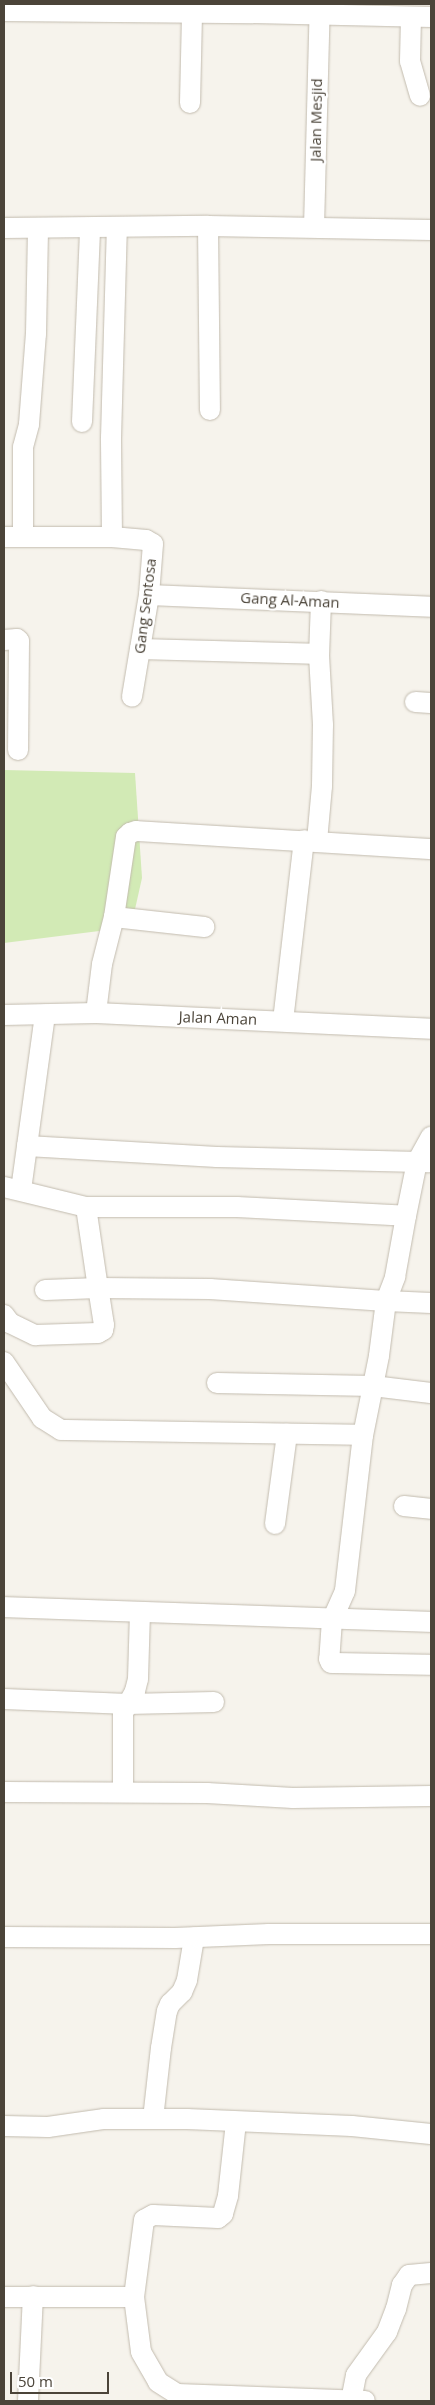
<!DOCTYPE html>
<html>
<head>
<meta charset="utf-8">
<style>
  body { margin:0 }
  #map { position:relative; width:435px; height:2405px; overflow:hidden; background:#f6f3ec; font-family:"Open Sans",sans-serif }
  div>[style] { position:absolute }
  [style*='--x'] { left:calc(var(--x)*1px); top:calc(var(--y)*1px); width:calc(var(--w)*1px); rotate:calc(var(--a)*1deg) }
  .green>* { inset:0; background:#d2eab5 }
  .roads { filter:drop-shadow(0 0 1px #c2bbae) drop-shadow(0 0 1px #c2bbae) }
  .minor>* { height:20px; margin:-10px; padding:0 10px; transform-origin:10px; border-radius:10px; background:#fff }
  span { translate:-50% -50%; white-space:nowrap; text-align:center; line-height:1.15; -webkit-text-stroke:4.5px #fff; paint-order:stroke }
  .street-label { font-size:15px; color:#4b4439 }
  .frame { position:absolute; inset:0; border:5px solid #4b4439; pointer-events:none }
  .scale { position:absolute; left:10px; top:2372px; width:99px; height:22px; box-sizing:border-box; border:2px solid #4b4439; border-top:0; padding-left:6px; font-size:15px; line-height:18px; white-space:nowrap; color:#4b4439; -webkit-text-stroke:4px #fff; paint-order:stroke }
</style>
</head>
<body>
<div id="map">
  <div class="green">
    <div style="clip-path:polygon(4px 770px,135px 773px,142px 878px,131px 927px,4px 943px)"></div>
  </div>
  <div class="roads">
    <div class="minor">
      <div style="--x:4;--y:11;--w:249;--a:0.5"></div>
      <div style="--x:253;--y:13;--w:178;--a:1.3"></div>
      <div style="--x:411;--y:17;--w:44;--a:91.3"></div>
      <div style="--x:410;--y:61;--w:36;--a:74"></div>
      <div style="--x:190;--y:103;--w:91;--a:-88.7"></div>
      <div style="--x:208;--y:226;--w:184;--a:89.4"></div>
      <div style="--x:314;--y:227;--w:223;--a:-88.5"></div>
      <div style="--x:4;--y:228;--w:204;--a:-0.6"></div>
      <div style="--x:208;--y:226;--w:223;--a:1"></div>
      <div style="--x:82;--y:422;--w:194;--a:-87.6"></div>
      <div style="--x:4;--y:537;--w:108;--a:0"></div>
      <div style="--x:112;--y:537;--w:34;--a:5"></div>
      <div style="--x:146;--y:540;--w:8;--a:30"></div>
      <div style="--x:153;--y:544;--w:51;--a:94.5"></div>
      <div style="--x:149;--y:595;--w:103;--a:99.5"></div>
      <div style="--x:23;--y:537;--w:90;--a:-90"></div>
      <div style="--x:23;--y:447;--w:24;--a:-75"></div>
      <div style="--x:29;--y:424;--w:90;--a:-85.6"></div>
      <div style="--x:36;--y:334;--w:106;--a:-88.9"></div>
      <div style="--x:112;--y:537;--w:99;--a:-90.6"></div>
      <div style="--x:111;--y:438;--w:211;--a:-88.4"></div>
      <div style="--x:149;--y:595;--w:282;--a:2.4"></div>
      <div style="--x:4;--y:640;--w:13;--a:-4"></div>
      <div style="--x:17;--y:639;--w:3;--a:45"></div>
      <div style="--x:19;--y:641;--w:109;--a:90.5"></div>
      <div style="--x:140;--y:649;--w:174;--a:1.6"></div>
      <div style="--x:314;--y:654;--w:5;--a:22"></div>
      <div style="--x:415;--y:702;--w:16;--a:4"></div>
      <div style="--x:317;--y:841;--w:55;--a:-84.8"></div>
      <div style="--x:322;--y:786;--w:61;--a:-89.1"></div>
      <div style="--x:323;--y:725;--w:69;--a:-93.3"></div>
      <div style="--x:319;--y:656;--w:55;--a:-87.9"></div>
      <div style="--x:114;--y:917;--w:91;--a:6.3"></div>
      <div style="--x:96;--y:1013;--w:49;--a:-83"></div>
      <div style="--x:102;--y:964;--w:49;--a:-75.7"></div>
      <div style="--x:114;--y:917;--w:81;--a:-81.5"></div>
      <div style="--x:126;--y:837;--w:6;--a:-45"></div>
      <div style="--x:130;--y:833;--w:6;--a:-18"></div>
      <div style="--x:136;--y:831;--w:296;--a:3.5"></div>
      <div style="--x:4;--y:1015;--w:92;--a:-1.2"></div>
      <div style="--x:96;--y:1013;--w:335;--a:2.7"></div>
      <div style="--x:283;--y:1021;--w:182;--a:-83.4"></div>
      <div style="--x:27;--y:1146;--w:190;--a:3.3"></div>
      <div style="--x:217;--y:1157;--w:212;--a:1.4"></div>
      <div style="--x:4;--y:1187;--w:84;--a:13.7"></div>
      <div style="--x:86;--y:1207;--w:151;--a:0"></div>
      <div style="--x:237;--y:1207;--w:169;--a:3"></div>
      <div style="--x:406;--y:1216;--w:55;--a:-78.5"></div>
      <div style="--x:417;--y:1162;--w:29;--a:-61"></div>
      <div style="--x:21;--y:1190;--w:177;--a:-82.2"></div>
      <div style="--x:86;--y:1207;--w:82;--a:81.6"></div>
      <div style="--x:98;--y:1288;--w:112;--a:0.5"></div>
      <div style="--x:210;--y:1289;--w:176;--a:3.9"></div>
      <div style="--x:386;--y:1301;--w:26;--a:-69"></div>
      <div style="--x:395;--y:1277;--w:62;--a:-79.8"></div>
      <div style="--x:431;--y:1303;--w:45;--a:-177.5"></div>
      <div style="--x:386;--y:1301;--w:55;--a:97.3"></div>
      <div style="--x:379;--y:1356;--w:81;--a:101.4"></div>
      <div style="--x:363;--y:1435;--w:157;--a:96.6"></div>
      <div style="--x:345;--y:1591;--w:32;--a:114"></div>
      <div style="--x:332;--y:1620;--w:39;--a:94"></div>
      <div style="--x:329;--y:1659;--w:4;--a:63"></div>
      <div style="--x:331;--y:1663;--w:100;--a:1.1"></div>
      <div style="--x:4;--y:1315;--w:10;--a:53"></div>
      <div style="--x:10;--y:1323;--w:28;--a:26"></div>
      <div style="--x:35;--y:1335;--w:63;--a:-1.8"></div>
      <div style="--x:98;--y:1333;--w:6;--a:-31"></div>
      <div style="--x:103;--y:1330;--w:5;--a:-79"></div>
      <div style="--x:104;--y:1325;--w:37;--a:-99"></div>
      <div style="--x:98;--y:1288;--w:53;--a:177.8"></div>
      <div style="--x:4;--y:1362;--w:68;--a:55.8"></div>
      <div style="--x:42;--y:1418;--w:22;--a:32"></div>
      <div style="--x:61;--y:1430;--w:302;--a:0.9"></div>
      <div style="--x:217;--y:1383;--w:156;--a:1.1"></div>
      <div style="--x:373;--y:1386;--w:58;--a:6.9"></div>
      <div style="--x:404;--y:1506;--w:27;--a:6"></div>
      <div style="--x:275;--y:1524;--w:91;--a:-82.4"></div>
      <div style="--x:4;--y:1607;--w:427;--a:2"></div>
      <div style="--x:4;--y:1699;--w:124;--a:2.3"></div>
      <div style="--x:128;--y:1704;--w:86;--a:-1.3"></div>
      <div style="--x:123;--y:1791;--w:78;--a:-90"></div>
      <div style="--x:123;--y:1713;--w:25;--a:-61"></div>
      <div style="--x:135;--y:1691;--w:12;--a:-76"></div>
      <div style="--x:138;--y:1679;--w:66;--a:-88.3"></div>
      <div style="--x:4;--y:1792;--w:203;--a:0.3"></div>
      <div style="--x:207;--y:1793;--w:86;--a:3.3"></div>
      <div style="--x:293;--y:1798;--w:138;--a:-0.8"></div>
      <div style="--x:4;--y:1937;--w:171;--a:0.3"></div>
      <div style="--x:175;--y:1938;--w:94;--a:-2.4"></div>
      <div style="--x:269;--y:1934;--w:162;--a:0"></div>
      <div style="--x:153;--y:2119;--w:71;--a:-83.6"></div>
      <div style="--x:161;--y:2048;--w:37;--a:-81"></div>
      <div style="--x:167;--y:2011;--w:8;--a:-67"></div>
      <div style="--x:170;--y:2004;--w:17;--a:-45"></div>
      <div style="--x:182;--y:1992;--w:13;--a:-67"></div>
      <div style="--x:187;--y:1980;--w:43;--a:-80.5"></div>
      <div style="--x:236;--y:2122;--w:74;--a:96.2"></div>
      <div style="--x:228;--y:2196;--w:19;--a:106"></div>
      <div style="--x:223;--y:2214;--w:6;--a:141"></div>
      <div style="--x:218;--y:2218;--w:65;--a:-177.4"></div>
      <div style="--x:153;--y:2215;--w:10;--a:151"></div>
      <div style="--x:144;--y:2220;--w:78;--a:97.4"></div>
      <div style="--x:134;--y:2297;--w:55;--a:82.7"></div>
      <div style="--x:141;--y:2352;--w:34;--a:60"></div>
      <div style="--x:158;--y:2382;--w:22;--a:32"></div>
      <div style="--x:177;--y:2394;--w:188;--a:2.1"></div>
      <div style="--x:4;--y:2126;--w:44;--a:1.3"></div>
      <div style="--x:48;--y:2127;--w:57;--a:-8.1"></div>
      <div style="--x:104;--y:2119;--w:83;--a:0"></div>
      <div style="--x:187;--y:2119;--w:165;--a:2.4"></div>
      <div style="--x:352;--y:2126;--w:79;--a:5.8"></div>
      <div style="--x:4;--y:2297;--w:130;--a:0"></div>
      <div style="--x:28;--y:2401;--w:105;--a:-87.3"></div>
      <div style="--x:351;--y:2401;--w:26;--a:-79"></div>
      <div style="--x:356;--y:2375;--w:53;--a:-54.2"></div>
      <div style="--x:387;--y:2332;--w:25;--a:-69"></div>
      <div style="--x:396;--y:2309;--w:25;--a:-76"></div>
      <div style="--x:402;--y:2285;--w:12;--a:-55"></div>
      <div style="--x:409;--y:2275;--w:22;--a:-5"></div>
    </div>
  </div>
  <div class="street-label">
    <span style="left:316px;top:120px;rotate:-89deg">Jalan Mesjid</span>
    <span style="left:290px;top:600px;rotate:3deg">Gang Al-Aman</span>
    <span style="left:145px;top:606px;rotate:-83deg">Gang Sentosa</span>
    <span style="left:218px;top:1018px;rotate:2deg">Jalan Aman</span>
  </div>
  <div class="frame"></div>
  <div class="scale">50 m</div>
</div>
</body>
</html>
